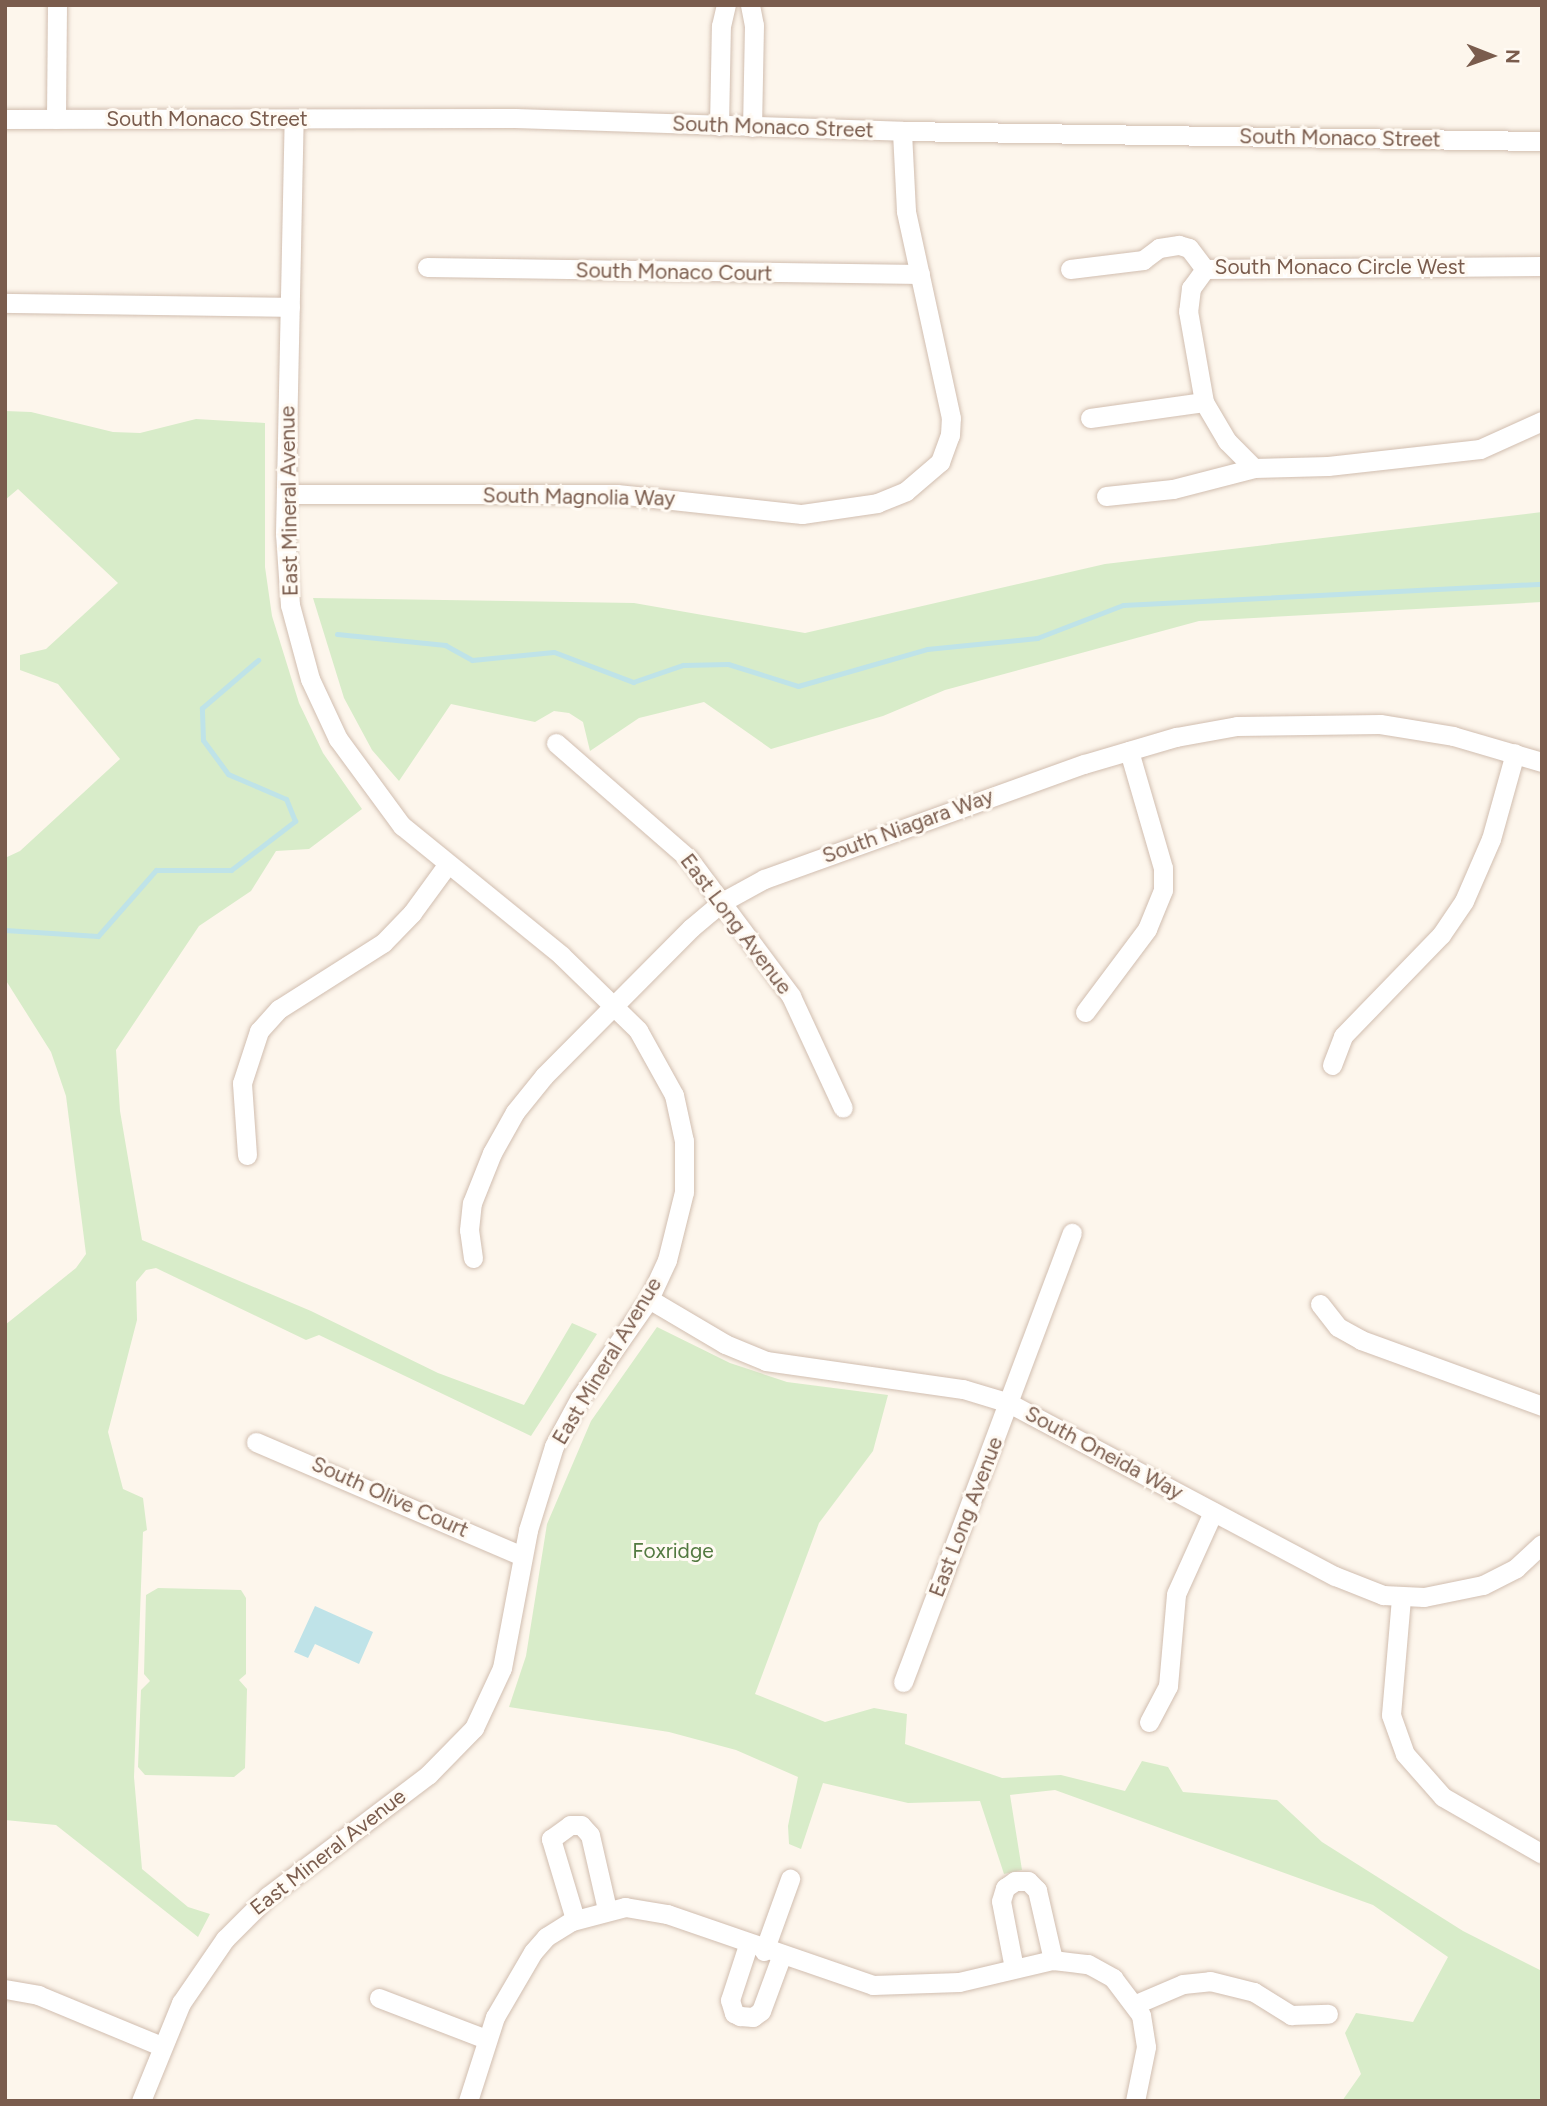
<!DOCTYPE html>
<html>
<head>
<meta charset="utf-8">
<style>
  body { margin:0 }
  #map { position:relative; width:1547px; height:2106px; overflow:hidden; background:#fdf6ec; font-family:Figtree,sans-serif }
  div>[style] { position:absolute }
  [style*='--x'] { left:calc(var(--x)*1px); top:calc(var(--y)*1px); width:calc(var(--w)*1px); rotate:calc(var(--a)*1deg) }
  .green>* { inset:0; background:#d8ecc9 }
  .water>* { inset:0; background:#bfe3e8 }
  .stream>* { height:5px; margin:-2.5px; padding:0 2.5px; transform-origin:2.5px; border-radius:2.5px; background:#bfe3e8 }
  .roads { filter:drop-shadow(0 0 2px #d1beb0) drop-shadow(0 0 2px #d1beb0) }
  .street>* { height:19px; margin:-9.5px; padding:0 9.5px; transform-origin:9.5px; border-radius:9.5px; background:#fff }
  span { translate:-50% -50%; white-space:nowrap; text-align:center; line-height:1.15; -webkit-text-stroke:6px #fffaf3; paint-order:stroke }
  .street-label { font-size:21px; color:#7a5c4d }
  .park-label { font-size:21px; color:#537a41 }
  .frame { position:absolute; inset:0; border:7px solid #7a5c4d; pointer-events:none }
  .north { position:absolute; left:1456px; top:21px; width:70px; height:70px; -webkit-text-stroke:5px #fffaf3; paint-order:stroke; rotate:91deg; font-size:19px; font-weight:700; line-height:28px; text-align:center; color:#7a5c4d }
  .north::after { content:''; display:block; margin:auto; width:24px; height:32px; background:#7a5c4d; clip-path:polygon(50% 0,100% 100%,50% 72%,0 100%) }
</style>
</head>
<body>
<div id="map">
  <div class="green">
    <div style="clip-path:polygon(5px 411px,31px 412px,113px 432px,140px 433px,196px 419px,265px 423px,265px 567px,272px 616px,299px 703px,323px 753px,362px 809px,309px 849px,276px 851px,251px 891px,199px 926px,116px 1050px,120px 1111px,142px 1240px,311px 1311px,438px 1373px,524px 1405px,572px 1323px,597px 1334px,531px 1436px,319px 1335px,306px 1340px,156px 1268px,146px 1270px,136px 1282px,137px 1320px,108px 1432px,123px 1489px,143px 1498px,147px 1530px,143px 1532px,134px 1777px,142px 1869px,188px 1907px,210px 1914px,198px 1937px,56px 1825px,5px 1820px,5px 1325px,76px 1268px,86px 1254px,66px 1096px,51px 1052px,5px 979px,5px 858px,20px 851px,120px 759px,58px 684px,20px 670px,20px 655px,46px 649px,118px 583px,18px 489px,5px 500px)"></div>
    <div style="clip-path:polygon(1542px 512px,1542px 602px,1199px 621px,945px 690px,883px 716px,771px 749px,704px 702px,639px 718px,590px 751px,583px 722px,569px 713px,554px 711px,535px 722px,451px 704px,399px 781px,372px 750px,344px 698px,313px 598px,634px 603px,805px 633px,1105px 564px)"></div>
    <div style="clip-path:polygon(657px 1327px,730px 1363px,787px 1382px,888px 1395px,873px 1451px,819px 1523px,755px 1694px,825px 1722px,874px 1708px,907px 1714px,905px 1744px,1002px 1778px,1061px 1775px,1125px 1791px,1142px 1761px,1168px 1767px,1183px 1792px,1277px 1800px,1322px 1842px,1463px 1931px,1542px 1971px,1542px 2101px,1342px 2101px,1361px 2074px,1345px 2033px,1356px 2013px,1413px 2022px,1448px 1957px,1373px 1905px,1055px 1790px,1010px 1795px,1022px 1870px,1004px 1874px,980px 1801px,908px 1803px,823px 1783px,801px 1849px,789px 1844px,788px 1826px,798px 1777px,736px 1750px,669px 1732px,509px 1707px,526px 1656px,547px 1524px,591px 1421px)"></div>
    <div style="clip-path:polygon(158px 1588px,241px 1590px,246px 1598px,246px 1674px,239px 1680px,247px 1689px,245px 1768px,234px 1777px,145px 1775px,138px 1767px,141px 1690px,150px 1681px,144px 1674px,146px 1595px)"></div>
  </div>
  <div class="water">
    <div style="clip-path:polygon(315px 1606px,373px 1632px,359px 1664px,315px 1644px,308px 1658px,294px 1652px)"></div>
  </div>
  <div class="stream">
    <div style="--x:337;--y:634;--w:109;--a:5.8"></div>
    <div style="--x:445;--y:645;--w:31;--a:29"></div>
    <div style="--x:472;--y:660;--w:82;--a:-5.6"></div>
    <div style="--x:554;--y:652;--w:85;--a:20.8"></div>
    <div style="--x:633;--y:682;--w:53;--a:-18.8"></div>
    <div style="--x:683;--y:665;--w:45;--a:-1.3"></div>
    <div style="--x:728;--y:664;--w:73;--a:17.4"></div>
    <div style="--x:798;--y:686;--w:134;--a:-16"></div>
    <div style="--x:927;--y:649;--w:111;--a:-5.7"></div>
    <div style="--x:1037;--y:638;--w:92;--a:-21"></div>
    <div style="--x:1123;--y:605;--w:420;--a:-2.9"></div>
    <div style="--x:5;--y:930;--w:93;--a:3.7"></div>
    <div style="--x:98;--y:936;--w:88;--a:-48.7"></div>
    <div style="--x:156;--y:870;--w:75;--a:0"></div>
    <div style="--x:231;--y:870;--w:81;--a:-37.4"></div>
    <div style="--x:295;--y:821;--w:24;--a:-112"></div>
    <div style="--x:286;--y:799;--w:63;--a:-156.7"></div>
    <div style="--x:228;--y:774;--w:42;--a:-126.3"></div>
    <div style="--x:203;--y:740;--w:32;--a:-92"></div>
    <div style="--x:202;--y:708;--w:74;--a:-40.6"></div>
  </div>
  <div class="roads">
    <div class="street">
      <div style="--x:750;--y:5;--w:20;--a:79"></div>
      <div style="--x:754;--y:25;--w:102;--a:91.1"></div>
      <div style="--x:5;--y:119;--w:510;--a:-0.11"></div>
      <div style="--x:515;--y:118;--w:387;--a:1.9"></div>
      <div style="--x:902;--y:131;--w:640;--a:0.9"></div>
      <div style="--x:56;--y:119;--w:114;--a:-89.5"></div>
      <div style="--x:719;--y:126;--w:100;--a:-88.9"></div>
      <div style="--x:721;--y:26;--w:22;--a:-77"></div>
      <div style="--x:427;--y:267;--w:493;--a:0.8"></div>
      <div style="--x:1070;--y:269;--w:74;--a:-7"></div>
      <div style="--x:1143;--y:260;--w:20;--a:-37"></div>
      <div style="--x:1159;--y:248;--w:20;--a:-9"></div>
      <div style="--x:1179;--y:245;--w:10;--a:17"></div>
      <div style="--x:1189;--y:248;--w:26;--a:53"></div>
      <div style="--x:1205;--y:269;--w:337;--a:-0.5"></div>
      <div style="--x:1205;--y:269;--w:24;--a:126"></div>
      <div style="--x:1191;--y:288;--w:23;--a:97"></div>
      <div style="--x:1188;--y:311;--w:92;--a:80"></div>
      <div style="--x:1204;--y:402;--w:45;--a:59.5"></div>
      <div style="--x:1227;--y:441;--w:38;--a:45"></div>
      <div style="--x:5;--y:303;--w:285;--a:0.8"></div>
      <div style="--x:1090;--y:418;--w:115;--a:-8"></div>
      <div style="--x:286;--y:494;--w:331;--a:0"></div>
      <div style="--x:617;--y:494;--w:186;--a:6.2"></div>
      <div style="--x:802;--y:514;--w:76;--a:-8.3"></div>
      <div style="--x:877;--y:503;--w:31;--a:-22"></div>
      <div style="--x:906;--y:491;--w:45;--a:-40.5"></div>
      <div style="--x:940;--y:462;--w:29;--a:-70"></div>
      <div style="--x:950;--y:435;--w:17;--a:-87"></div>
      <div style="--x:951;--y:418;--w:212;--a:-102.3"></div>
      <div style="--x:906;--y:211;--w:80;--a:-92.9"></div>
      <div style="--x:1106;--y:496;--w:67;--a:-6"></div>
      <div style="--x:1173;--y:489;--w:84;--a:-14.5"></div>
      <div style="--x:1254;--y:468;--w:74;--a:-1.5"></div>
      <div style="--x:1328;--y:466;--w:153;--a:-6.4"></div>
      <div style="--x:1480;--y:449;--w:68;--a:-24.3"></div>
      <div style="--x:556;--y:743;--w:176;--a:41.1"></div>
      <div style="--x:689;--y:859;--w:171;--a:53.3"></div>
      <div style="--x:791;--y:996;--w:123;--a:65.1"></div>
      <div style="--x:1085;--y:1012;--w:104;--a:-53.2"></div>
      <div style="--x:1147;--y:929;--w:42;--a:-67.7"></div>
      <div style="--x:1163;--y:890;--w:22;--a:-90"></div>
      <div style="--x:1163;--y:868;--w:122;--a:-106.2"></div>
      <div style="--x:1332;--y:1065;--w:31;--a:-69"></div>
      <div style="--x:1343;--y:1036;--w:141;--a:-45.9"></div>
      <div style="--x:1441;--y:935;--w:41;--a:-55.9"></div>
      <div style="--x:1464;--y:901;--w:68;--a:-66.5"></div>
      <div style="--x:1491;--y:839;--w:89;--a:-74.4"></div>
      <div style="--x:247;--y:1155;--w:72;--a:-94"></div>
      <div style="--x:242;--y:1083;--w:55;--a:-71.9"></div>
      <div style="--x:259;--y:1031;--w:30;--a:-48"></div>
      <div style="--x:279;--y:1009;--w:123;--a:-32.4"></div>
      <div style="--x:383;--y:943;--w:42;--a:-46"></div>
      <div style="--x:412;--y:913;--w:59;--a:-53.9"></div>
      <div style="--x:473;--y:1258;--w:28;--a:-98"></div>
      <div style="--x:469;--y:1230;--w:27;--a:-84"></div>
      <div style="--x:472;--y:1203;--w:54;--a:-68.2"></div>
      <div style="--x:492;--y:1153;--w:47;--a:-60.7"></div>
      <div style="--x:515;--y:1112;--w:46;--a:-51.1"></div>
      <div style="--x:544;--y:1076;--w:209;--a:-45.2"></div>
      <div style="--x:691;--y:928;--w:40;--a:-40"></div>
      <div style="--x:722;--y:902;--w:48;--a:-28.7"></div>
      <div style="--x:764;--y:879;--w:340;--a:-19.8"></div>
      <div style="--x:1084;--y:764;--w:96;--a:-16.4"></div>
      <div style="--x:1176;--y:737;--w:62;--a:-10.2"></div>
      <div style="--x:1237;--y:726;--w:143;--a:-0.8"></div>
      <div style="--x:1380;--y:724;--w:74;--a:9.3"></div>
      <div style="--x:1453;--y:736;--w:93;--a:16.3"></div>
      <div style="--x:649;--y:1299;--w:88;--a:30.6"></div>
      <div style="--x:725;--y:1344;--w:44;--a:22.5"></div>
      <div style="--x:766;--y:1361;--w:199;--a:8.1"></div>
      <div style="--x:963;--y:1389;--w:48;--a:16.9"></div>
      <div style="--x:1009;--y:1403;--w:369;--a:28"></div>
      <div style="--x:1335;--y:1576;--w:52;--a:21.6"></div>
      <div style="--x:1383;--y:1595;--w:41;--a:2.8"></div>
      <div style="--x:1424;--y:1597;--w:60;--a:-11.5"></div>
      <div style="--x:1483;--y:1585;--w:37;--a:-27"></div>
      <div style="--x:1516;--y:1568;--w:35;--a:-43"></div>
      <div style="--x:1320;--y:1304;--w:29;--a:52"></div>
      <div style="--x:1338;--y:1327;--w:26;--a:29"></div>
      <div style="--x:1361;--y:1340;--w:193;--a:20"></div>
      <div style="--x:256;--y:1442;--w:289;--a:23.2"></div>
      <div style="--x:1401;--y:1598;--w:117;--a:94.9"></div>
      <div style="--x:1391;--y:1715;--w:41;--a:70.3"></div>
      <div style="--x:1405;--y:1754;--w:57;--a:48.5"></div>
      <div style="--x:1443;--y:1797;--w:114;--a:29.9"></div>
      <div style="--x:903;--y:1682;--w:480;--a:-69.4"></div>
      <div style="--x:1149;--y:1722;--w:41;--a:-62.2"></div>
      <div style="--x:1168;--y:1686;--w:92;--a:-85"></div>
      <div style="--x:1176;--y:1594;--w:90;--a:-65.7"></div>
      <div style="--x:575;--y:1919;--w:84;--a:-106.7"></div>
      <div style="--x:551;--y:1839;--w:24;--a:-36"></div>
      <div style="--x:570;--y:1825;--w:11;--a:0"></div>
      <div style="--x:581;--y:1825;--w:13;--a:48"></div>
      <div style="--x:590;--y:1835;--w:76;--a:77.1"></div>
      <div style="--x:748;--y:1945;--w:58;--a:108.1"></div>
      <div style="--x:730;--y:2000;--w:14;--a:73"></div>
      <div style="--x:734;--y:2013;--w:7;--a:27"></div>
      <div style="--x:740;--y:2016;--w:13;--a:4"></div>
      <div style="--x:753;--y:2017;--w:10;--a:-37"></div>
      <div style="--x:761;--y:2011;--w:58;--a:-69.7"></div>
      <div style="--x:764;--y:1951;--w:77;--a:-70.1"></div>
      <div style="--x:1014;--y:1968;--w:68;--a:-101"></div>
      <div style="--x:1001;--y:1901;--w:14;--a:-73"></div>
      <div style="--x:1005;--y:1888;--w:12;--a:-35"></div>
      <div style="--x:1015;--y:1881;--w:13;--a:0"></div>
      <div style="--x:1028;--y:1881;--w:13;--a:45"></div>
      <div style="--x:1037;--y:1890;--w:72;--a:77.1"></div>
      <div style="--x:5;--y:1989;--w:34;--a:10"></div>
      <div style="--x:38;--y:1995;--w:133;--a:22.5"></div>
      <div style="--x:379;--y:1998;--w:115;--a:21"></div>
      <div style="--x:1136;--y:2004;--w:51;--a:-23.1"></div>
      <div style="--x:1183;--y:1984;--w:27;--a:-6"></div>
      <div style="--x:1210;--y:1981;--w:45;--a:14"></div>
      <div style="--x:1254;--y:1992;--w:44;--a:31.9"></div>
      <div style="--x:1291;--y:2015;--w:37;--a:-2"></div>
      <div style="--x:141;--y:2101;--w:106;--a:-67.8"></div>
      <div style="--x:181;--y:2003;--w:78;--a:-55.5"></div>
      <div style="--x:225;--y:1939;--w:61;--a:-45"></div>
      <div style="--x:268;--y:1896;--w:201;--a:-37.1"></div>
      <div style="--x:428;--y:1775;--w:66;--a:-45.6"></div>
      <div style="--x:474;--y:1728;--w:66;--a:-65"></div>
      <div style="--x:502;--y:1668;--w:140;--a:-79.3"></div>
      <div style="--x:528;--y:1530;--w:88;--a:-72.8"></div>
      <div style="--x:554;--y:1446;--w:55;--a:-61.6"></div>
      <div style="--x:580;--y:1398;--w:121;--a:-55.1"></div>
      <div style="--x:649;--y:1299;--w:43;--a:-65.2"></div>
      <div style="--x:667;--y:1260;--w:70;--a:-76"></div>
      <div style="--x:684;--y:1192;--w:51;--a:-90"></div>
      <div style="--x:684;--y:1141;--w:47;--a:-102.3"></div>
      <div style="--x:674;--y:1095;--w:74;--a:-119"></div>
      <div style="--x:638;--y:1030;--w:107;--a:-135.8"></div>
      <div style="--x:561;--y:955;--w:205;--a:-140.9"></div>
      <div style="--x:402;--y:826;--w:108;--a:-126.3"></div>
      <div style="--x:338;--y:739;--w:66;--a:-115"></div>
      <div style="--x:310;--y:679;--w:77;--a:-105.1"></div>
      <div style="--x:290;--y:605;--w:71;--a:-94"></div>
      <div style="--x:285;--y:534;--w:415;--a:-88.8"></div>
      <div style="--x:468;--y:2101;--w:88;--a:-72.2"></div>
      <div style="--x:495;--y:2017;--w:75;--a:-59.7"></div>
      <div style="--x:533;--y:1952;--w:20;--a:-49"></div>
      <div style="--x:546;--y:1937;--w:31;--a:-32"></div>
      <div style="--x:572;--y:1921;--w:55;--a:-14.8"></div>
      <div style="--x:625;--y:1907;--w:43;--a:9.5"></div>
      <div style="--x:667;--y:1914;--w:218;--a:19"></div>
      <div style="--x:873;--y:1985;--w:86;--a:-2"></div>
      <div style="--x:959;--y:1982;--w:97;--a:-13.2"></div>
      <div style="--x:1053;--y:1960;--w:35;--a:7"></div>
      <div style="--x:1088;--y:1964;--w:29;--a:29"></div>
      <div style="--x:1113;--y:1978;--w:46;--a:52.9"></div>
      <div style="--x:1141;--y:2015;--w:32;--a:81"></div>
      <div style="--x:1146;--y:2047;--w:55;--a:101.5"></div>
    </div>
  </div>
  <div class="street-label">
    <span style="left:207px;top:119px">South Monaco Street</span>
    <span style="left:773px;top:127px;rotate:2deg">South Monaco Street</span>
    <span style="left:1340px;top:138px;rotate:1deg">South Monaco Street</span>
    <span style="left:1340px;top:267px">South Monaco Circle West</span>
    <span style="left:674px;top:272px;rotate:1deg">South Monaco Court</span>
    <span style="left:579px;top:497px;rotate:1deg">South Magnolia Way</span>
    <span style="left:289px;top:501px;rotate:-91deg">East Mineral Avenue</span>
    <span style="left:908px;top:826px;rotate:-20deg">South Niagara Way</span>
    <span style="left:736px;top:924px;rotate:53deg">East Long Avenue</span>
    <span style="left:607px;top:1361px;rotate:-59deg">East Mineral Avenue</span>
    <span style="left:1104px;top:1453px;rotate:28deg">South Oneida Way</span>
    <span style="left:390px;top:1497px;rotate:24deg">South Olive Court</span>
    <span style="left:966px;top:1517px;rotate:-69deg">East Long Avenue</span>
    <span style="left:328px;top:1852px;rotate:-38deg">East Mineral Avenue</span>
  </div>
  <div class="park-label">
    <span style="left:673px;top:1551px">Foxridge</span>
  </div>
  <div class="frame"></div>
  <div class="north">N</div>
</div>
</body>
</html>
